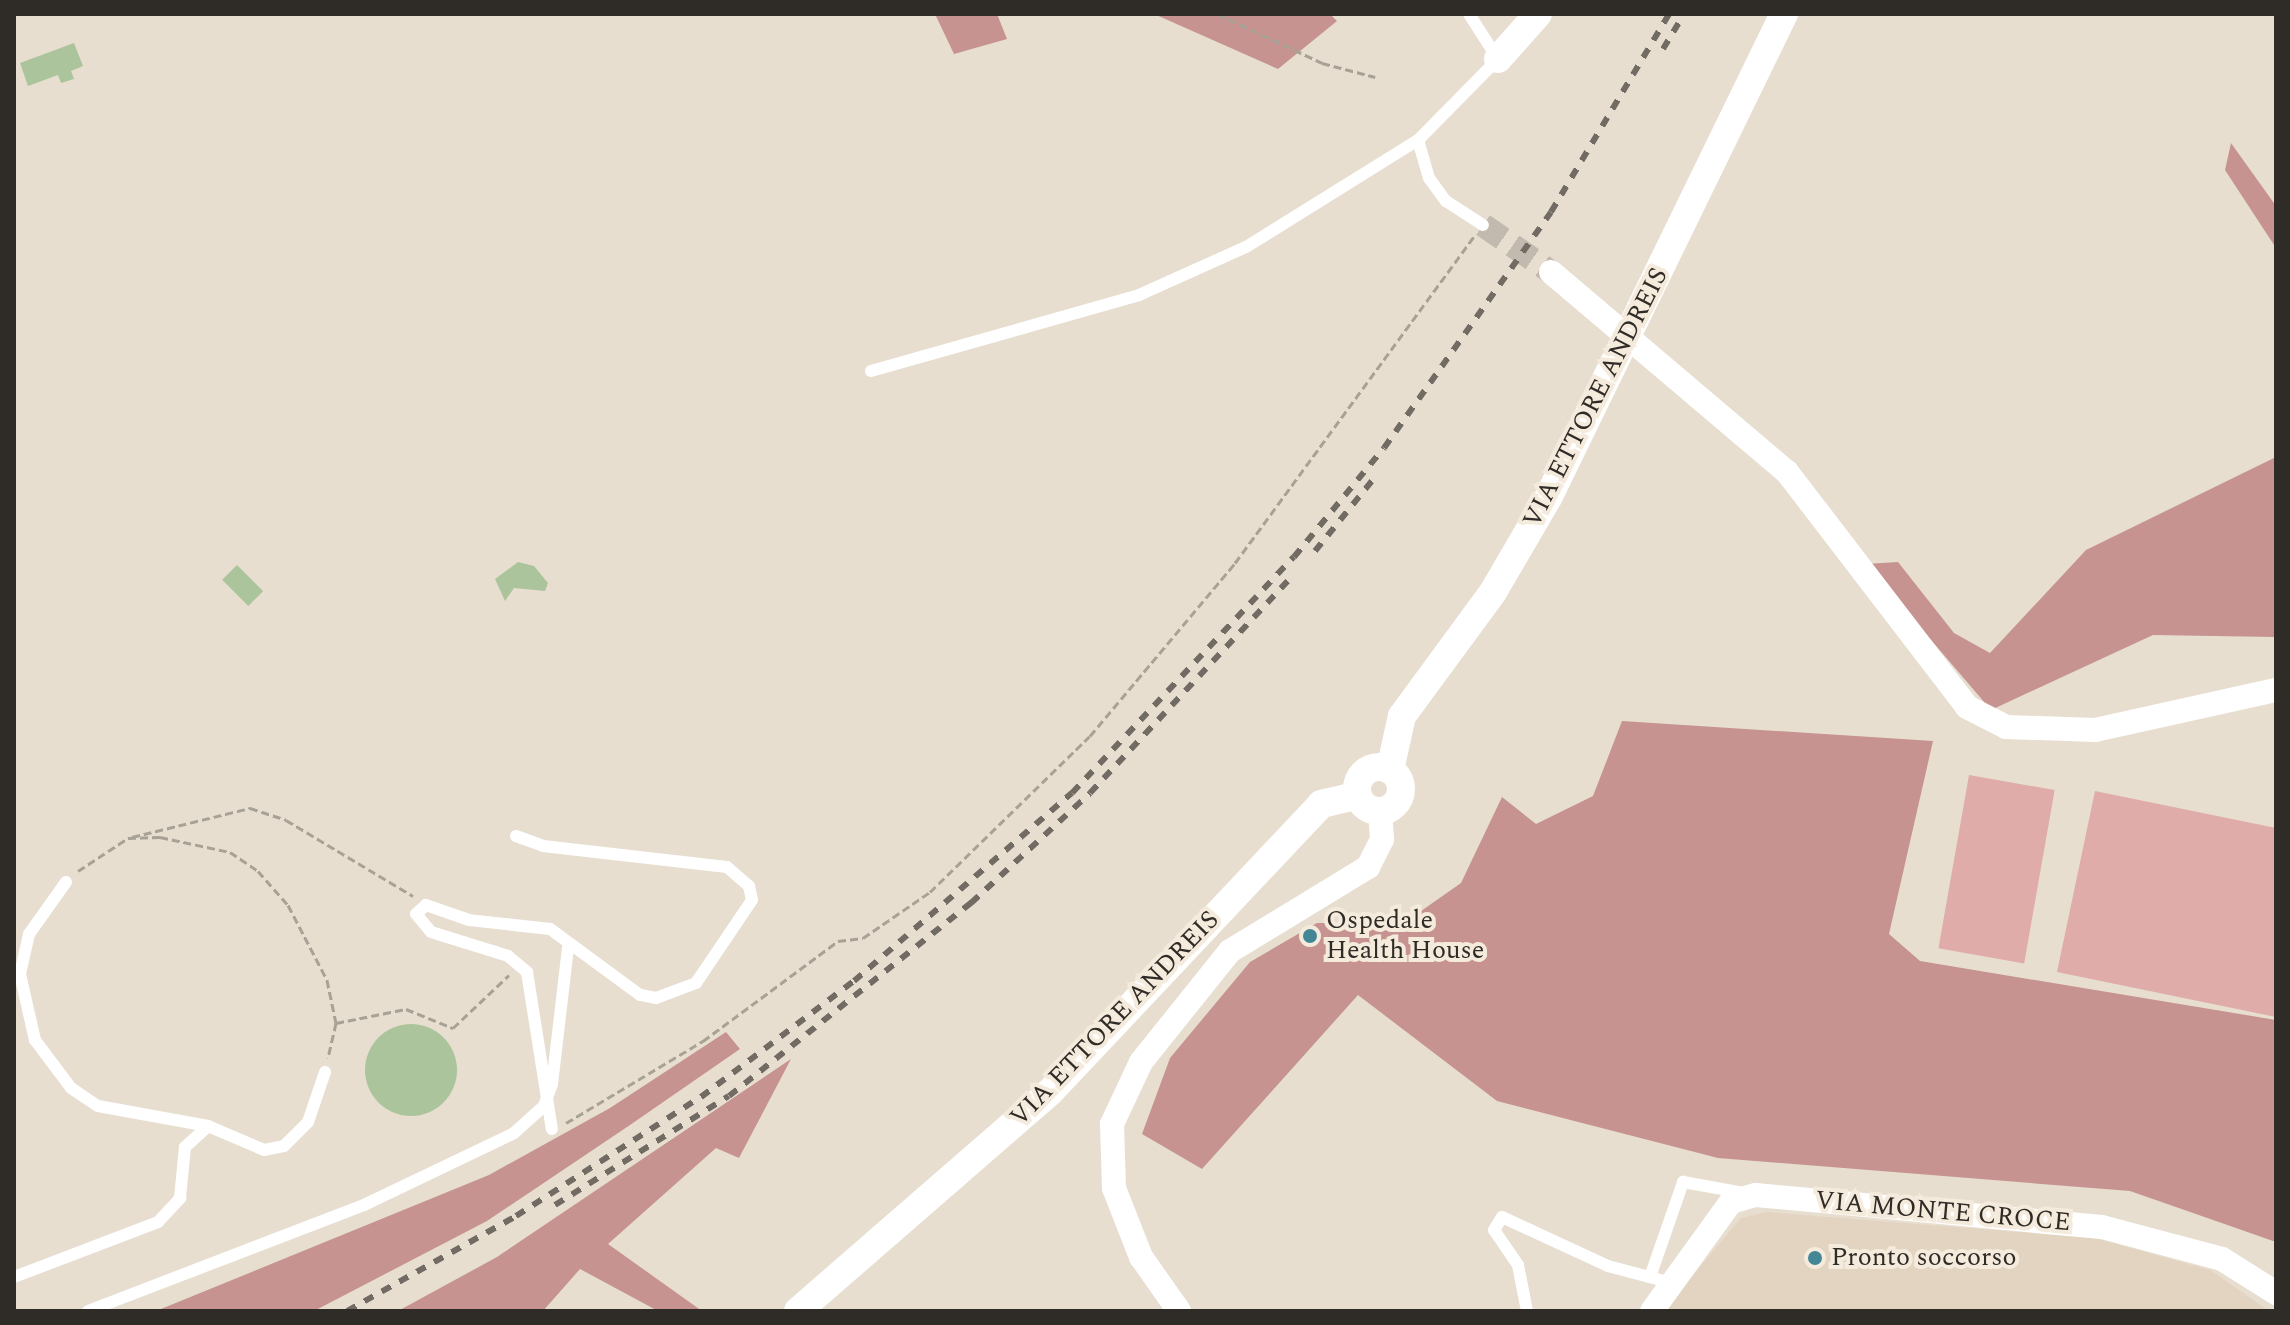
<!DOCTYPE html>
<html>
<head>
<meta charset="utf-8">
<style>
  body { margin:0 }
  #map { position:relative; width:2290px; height:1325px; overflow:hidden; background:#e7ded0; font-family:Spectral,serif }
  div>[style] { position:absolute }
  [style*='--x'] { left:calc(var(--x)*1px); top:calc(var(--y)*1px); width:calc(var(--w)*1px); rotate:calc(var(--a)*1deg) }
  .built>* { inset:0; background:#e2d4c0 }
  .green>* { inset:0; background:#e0acaa; transform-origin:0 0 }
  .forest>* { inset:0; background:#c69390 }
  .water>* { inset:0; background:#acc49b; transform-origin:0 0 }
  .round { border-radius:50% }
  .minor-tunnel>* { height:24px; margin-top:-12px; transform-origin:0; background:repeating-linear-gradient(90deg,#c2baae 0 24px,transparent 0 36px) }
  .path>* { height:3px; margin-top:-1.5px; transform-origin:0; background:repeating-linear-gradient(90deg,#a8a196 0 8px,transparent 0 12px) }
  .service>* { height:12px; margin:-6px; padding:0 6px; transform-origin:6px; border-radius:6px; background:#fff }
  .minor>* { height:24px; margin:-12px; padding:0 12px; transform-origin:12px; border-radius:12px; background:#fff }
  .tertiary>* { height:28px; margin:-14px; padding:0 14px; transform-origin:14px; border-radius:14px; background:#fff }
  .tertiary>.ring { margin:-14px; padding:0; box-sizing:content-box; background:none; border:28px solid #fff; border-radius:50% }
  .rail>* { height:6px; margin-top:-3px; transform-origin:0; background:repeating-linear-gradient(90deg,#716b63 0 10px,transparent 0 20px) }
  .dots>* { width:22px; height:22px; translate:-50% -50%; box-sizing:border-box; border:4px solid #f5ebdd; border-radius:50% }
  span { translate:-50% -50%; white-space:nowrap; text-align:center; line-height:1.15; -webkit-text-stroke:8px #f5ebdd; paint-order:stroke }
  .street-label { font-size:26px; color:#2f2b26 }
  .poi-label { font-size:26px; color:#2f2b26 }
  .left { translate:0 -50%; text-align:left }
  .frame { position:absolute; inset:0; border:16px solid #2f2b26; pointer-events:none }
</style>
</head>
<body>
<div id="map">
  <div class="built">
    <div style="clip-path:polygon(1766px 1212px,2094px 1238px,2210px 1270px,2269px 1311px,1663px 1311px,1741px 1218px)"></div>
  </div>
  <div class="green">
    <div style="left:1969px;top:775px;width:87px;height:176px;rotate:10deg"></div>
    <div style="clip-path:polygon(2095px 791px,2276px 828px,2276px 1017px,2057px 972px)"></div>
  </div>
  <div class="forest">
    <div style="clip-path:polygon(935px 14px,997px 14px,1007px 39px,954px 54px)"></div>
    <div style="clip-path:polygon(1154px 14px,1330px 14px,1337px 21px,1278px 69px)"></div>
    <div style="clip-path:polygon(2231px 143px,2276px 206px,2276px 248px,2225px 170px)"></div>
    <div style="clip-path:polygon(2276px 457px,2276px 637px,2153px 635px,1991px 710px,1866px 564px,1898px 562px,1954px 633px,1990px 653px,2086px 550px)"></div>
    <div style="clip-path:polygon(1622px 721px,1933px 741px,1889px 934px,1920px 961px,2276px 1020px,2276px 1242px,2130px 1191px,1718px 1158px,1497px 1101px,1358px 995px,1202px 1169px,1142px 1134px,1170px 1058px,1250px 962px,1317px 923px,1404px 923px,1461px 883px,1502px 797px,1536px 824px,1593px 796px)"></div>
    <div style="clip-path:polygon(726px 1032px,740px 1049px,630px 1125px,487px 1221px,314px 1311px,156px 1311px,489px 1175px,610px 1108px)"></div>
    <div style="clip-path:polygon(791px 1059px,739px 1158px,716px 1148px,608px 1244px,702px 1311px,658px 1311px,580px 1269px,543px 1311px,398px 1311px,497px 1257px)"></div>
  </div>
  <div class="water">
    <div style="clip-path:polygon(74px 43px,83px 66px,71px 71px,74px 79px,61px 83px,58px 75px,28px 86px,20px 63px)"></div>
    <div style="clip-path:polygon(518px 562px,534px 566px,548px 583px,545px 591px,514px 588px,505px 601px,495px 579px)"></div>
    <div style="left:237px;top:565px;width:37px;height:21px;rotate:45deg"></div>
    <div class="round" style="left:365px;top:1024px;width:92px;height:92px"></div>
  </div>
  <div class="minor-tunnel">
    <div style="--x:1483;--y:225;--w:83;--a:34.7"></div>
  </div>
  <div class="path">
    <div style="--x:1218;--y:14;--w:115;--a:25.2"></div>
    <div style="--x:1322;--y:63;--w:55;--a:14.8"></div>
    <div style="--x:132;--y:837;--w:122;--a:-13.8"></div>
    <div style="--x:250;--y:808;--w:38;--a:18"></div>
    <div style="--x:286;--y:820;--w:148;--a:30.9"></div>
    <div style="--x:78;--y:871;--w:60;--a:-33.4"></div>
    <div style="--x:128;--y:838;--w:32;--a:-2"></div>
    <div style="--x:160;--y:837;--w:72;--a:12.1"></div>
    <div style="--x:230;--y:852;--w:34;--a:34"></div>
    <div style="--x:258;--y:871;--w:45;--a:48.6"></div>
    <div style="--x:288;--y:905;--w:85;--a:62.5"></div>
    <div style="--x:327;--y:980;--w:44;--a:78.2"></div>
    <div style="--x:336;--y:1023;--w:36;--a:103"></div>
    <div style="--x:336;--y:1023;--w:71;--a:-11.3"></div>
    <div style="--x:406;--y:1009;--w:51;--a:22"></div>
    <div style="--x:453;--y:1028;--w:77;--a:-43.4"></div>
    <div style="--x:566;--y:1123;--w:160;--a:-30.9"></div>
    <div style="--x:703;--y:1041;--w:168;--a:-36.5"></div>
    <div style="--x:838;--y:941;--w:25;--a:-7"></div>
    <div style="--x:863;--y:938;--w:81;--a:-34.5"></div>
    <div style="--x:930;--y:892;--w:223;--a:-44.3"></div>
    <div style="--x:1090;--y:736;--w:226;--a:-50"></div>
    <div style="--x:1235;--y:563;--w:404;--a:-53.8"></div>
  </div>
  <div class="service">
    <div style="--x:1469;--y:14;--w:54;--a:57.2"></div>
    <div style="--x:1498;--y:59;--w:114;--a:134.6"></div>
    <div style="--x:1418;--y:140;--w:40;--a:74"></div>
    <div style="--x:1429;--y:178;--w:29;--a:54"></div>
    <div style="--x:1446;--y:201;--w:44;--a:33"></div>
    <div style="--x:871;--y:371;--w:279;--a:-15.8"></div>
    <div style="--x:1139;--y:295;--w:117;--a:-24.2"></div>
    <div style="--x:1246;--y:247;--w:203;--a:-31.9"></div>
    <div style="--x:516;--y:836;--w:29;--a:20"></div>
    <div style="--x:543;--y:846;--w:185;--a:6.5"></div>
    <div style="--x:727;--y:867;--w:29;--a:41"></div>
    <div style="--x:749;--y:886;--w:14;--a:78"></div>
    <div style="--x:752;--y:900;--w:100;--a:124"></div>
    <div style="--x:696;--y:983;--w:43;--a:159.4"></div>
    <div style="--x:656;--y:998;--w:16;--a:-169"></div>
    <div style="--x:640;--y:995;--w:112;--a:-143.7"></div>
    <div style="--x:550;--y:929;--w:81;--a:-173.7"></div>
    <div style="--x:469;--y:920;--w:46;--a:-160.8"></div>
    <div style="--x:426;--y:905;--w:13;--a:138"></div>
    <div style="--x:416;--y:914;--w:23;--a:50"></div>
    <div style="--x:431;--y:932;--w:81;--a:17.3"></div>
    <div style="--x:508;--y:956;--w:25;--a:40"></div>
    <div style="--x:527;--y:972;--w:159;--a:81"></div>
    <div style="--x:66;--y:882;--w:64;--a:125.4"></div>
    <div style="--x:29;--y:934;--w:41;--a:102.7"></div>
    <div style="--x:20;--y:974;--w:68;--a:77.2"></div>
    <div style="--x:35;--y:1040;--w:60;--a:53.1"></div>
    <div style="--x:71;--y:1088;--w:32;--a:34"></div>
    <div style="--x:98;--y:1106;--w:112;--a:10.3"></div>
    <div style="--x:208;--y:1126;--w:61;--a:23.2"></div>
    <div style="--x:264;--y:1150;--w:20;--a:-11"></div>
    <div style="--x:284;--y:1146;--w:34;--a:-45"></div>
    <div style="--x:308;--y:1122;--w:53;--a:-71.2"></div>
    <div style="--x:14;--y:1277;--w:154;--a:-20.9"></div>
    <div style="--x:158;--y:1222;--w:33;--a:-47"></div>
    <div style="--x:180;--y:1198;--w:51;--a:-84.4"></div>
    <div style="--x:185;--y:1147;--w:31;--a:-42"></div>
    <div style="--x:1650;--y:1277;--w:101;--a:-70.8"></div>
    <div style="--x:1683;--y:1182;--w:63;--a:10.1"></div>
    <div style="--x:88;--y:1311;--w:296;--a:-21"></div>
    <div style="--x:364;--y:1205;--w:166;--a:-25.6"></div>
    <div style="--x:514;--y:1133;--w:40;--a:-42"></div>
    <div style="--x:544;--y:1106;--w:23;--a:-70"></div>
    <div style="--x:552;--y:1084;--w:137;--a:-83.3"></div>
    <div style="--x:1527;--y:1311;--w:47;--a:-101.1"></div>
    <div style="--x:1518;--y:1265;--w:42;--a:-124.4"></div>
    <div style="--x:1494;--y:1230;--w:15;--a:-58"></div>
    <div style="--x:1502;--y:1217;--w:117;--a:24.8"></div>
    <div style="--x:1608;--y:1266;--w:66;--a:14.9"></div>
  </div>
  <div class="minor">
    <div style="--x:1551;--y:272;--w:309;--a:40.3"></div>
    <div style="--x:1787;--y:472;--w:296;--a:52.5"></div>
    <div style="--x:1967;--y:707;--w:44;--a:27.1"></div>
    <div style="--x:2006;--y:727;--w:89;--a:1.9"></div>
    <div style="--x:2095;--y:730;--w:185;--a:-12.5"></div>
    <div style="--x:1179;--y:1311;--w:66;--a:-125.1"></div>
    <div style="--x:1141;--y:1257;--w:74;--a:-111.4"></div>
    <div style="--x:1114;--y:1188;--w:64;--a:-91.8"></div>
    <div style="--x:1112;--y:1124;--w:68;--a:-64.9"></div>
    <div style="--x:1141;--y:1062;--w:142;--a:-51.3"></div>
    <div style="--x:1230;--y:951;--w:162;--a:-31.3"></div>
    <div style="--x:1368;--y:867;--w:31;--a:-63"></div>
    <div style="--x:1382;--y:839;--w:27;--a:-94"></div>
    <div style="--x:1652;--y:1311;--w:135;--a:-54.1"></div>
    <div style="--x:1731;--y:1202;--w:26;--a:-16"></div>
    <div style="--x:1756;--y:1195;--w:347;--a:5.3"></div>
    <div style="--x:2102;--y:1227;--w:124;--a:14.9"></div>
    <div style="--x:2222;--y:1259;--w:64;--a:32.2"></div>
  </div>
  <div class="tertiary">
    <div style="--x:1498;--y:59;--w:60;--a:-48.4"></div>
    <div class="ring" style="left:1357px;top:767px;width:16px;height:16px"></div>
    <div style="--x:1390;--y:770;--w:55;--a:-77.5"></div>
    <div style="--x:1402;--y:716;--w:154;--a:-53.7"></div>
    <div style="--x:1493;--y:592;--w:111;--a:-59.7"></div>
    <div style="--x:1549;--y:496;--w:536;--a:-64.01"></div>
    <div style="--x:798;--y:1311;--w:334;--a:-41"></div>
    <div style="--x:1050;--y:1092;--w:395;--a:-46.7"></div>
    <div style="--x:1321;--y:804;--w:37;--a:-13"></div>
  </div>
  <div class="rail">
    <div style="--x:1663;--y:49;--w:41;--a:-59"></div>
    <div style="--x:1315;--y:551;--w:97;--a:-50.9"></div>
    <div style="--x:555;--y:1205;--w:205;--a:-32.1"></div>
    <div style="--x:729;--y:1096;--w:310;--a:-38.6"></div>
    <div style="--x:971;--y:903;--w:162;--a:-42.7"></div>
    <div style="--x:1090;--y:793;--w:290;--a:-47"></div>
    <div style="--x:347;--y:1311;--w:194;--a:-29.3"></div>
    <div style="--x:516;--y:1216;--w:220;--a:-32.8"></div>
    <div style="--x:701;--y:1097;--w:192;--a:-37.2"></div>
    <div style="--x:854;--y:981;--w:288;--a:-40.8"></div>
    <div style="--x:1072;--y:793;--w:324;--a:-46.8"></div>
    <div style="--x:1294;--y:557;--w:141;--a:-50.5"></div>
    <div style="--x:1384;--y:448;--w:289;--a:-54.7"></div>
    <div style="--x:1551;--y:212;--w:230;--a:-59.2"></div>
  </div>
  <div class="dots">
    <div style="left:1310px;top:936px;background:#438796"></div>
    <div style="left:1815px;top:1258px;background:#438796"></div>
  </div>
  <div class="street-label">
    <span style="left:1596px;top:398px;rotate:-63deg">VIA ETTORE ANDREIS</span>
    <span style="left:1115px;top:1019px;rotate:-46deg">VIA ETTORE ANDREIS</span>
    <span style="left:1943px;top:1212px;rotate:5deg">VIA MONTE CROCE</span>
  </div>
  <div class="poi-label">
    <span class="left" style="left:1326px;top:936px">Ospedale<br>Health House</span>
    <span class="left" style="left:1831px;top:1258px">Pronto soccorso</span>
  </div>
  <div class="frame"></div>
</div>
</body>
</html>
